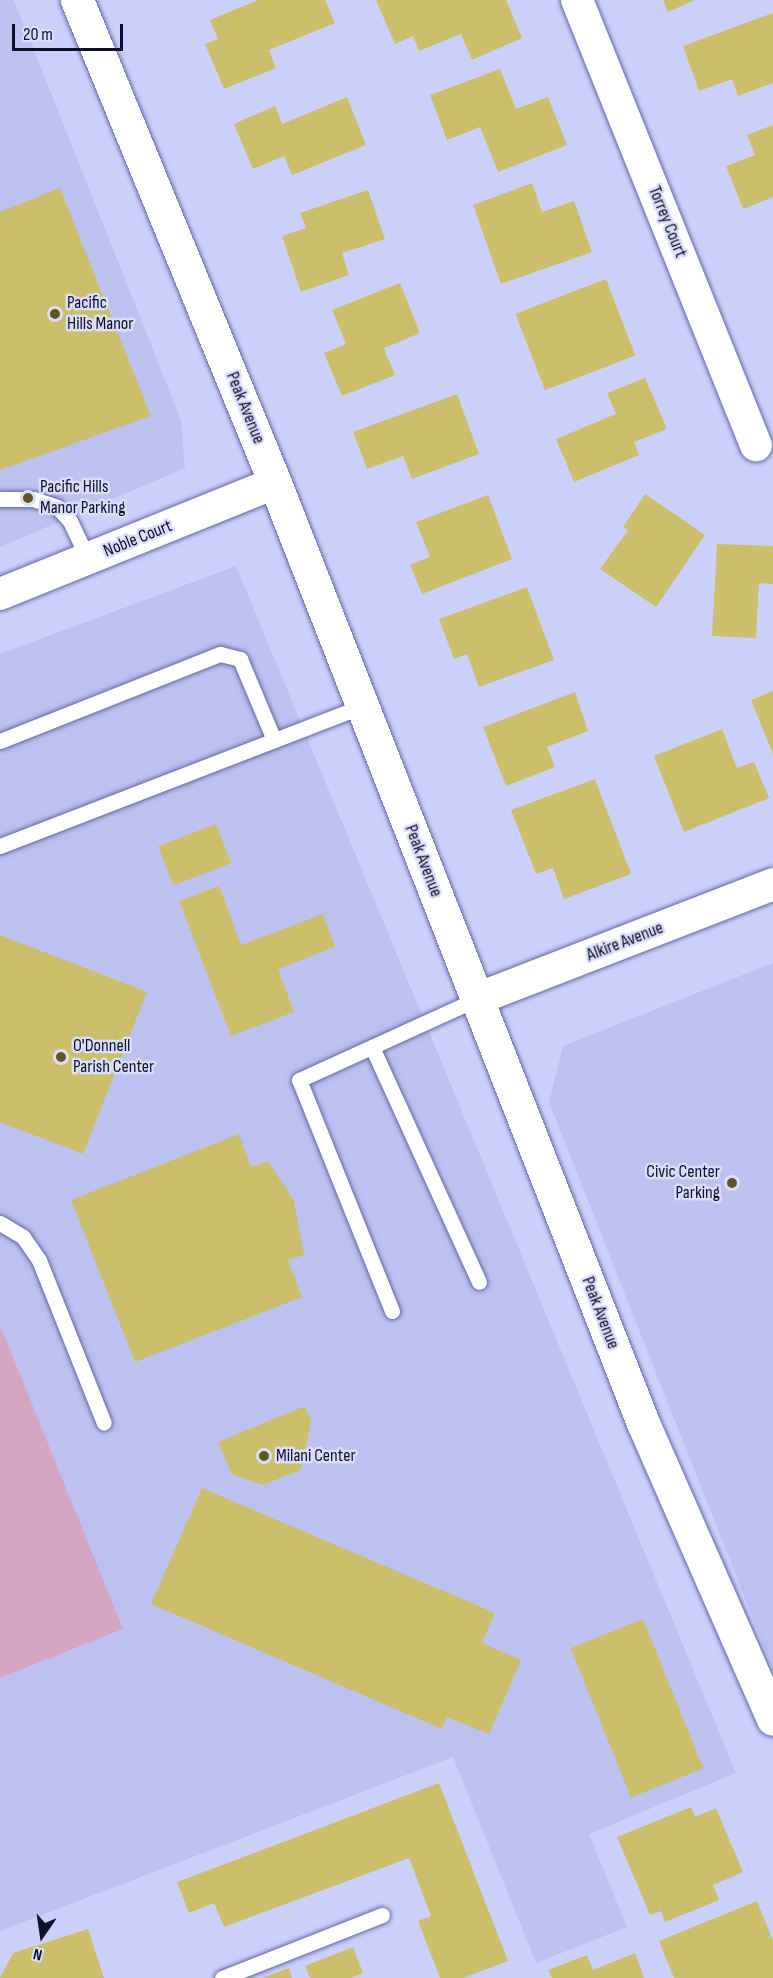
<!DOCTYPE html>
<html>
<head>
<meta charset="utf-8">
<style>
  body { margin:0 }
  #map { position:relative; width:773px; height:1978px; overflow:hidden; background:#cbd0fb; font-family:"Sofia Sans Condensed",sans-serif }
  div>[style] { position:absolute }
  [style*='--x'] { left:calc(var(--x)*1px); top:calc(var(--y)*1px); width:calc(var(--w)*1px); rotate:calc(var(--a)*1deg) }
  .built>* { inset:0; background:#bcc1f0 }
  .green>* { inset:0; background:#d5a6c4 }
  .building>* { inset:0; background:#ccbf6c; transform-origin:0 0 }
  .roads { filter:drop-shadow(0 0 2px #6467a7) drop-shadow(0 0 2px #6467a7) }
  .service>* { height:15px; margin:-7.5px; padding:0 7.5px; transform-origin:7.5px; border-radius:7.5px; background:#fff }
  .minor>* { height:32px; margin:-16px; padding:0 16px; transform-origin:16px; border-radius:16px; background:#fff }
  .tertiary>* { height:33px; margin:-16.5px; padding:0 16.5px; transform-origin:16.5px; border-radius:16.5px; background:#fff }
  .dots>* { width:16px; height:16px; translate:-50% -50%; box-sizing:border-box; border:3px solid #dbdefb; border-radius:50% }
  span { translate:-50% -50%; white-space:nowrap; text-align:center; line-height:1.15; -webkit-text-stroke:5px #dbdefb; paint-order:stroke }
  .street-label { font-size:18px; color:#0f0f28 }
  .poi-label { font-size:18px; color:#0f0f28 }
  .left { translate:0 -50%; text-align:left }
  .right { translate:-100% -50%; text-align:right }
  .north { position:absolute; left:12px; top:1906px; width:60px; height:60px; -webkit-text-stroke:4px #dbdefb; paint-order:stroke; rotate:193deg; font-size:16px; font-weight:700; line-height:24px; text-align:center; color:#0f0f28 }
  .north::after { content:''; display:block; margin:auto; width:21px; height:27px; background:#0f0f28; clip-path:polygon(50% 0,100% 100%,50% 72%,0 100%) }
  .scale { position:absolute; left:12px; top:24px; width:111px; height:27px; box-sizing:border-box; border:3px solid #0f0f28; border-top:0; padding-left:8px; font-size:18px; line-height:21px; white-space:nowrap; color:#0f0f28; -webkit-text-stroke:4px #dbdefb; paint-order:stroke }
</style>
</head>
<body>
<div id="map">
  <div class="built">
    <div style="clip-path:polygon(0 0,14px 0,181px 420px,185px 468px,0 547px)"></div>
    <div style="clip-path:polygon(236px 566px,736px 1773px,589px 1834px,627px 1927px,536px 1963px,453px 1757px,0 1931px,0 654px)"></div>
    <div style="clip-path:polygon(773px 963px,773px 1669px,549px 1102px,563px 1046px)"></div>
  </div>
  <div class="green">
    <div style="clip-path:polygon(0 1325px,123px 1629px,0 1678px)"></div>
  </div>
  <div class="building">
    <div style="clip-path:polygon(258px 0,325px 0,335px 23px,269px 50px,276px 68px,224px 89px,205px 44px,218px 39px,210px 20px)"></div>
    <div style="clip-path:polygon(376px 0,506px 0,522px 38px,472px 60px,461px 34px,419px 51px,413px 36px,395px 44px)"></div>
    <div style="clip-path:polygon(663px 0,695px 0,668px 12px)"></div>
    <div style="clip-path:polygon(773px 13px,773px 83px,738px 96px,732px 79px,699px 91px,683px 46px)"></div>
    <div style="clip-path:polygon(500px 69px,516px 109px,548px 97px,567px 145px,498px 172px,480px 127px,447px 140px,430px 95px)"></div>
    <div style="clip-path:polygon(347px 97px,366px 145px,292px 175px,284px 156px,253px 169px,234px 124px,275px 106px,282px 124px)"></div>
    <div style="clip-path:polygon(773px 125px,773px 197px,743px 209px,726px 166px,755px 155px,747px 135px)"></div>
    <div style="clip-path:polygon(532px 183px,542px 212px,574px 201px,592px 252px,501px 284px,473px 205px)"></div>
    <div style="clip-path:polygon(60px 188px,151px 416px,0 470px,0 212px)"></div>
    <div style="clip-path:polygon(368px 190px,385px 239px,342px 253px,349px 275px,301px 292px,282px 236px,306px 228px,300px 213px)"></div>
    <div style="left:606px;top:279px;width:82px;height:97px;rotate:69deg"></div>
    <div style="clip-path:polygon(400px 283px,420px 333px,384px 348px,395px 375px,342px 396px,324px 353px,346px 344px,332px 310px)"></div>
    <div style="clip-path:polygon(645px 378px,667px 429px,634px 442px,639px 455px,574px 482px,556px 439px,616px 414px,607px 393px)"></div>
    <div style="clip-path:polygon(457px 394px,479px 454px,412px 479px,403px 456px,367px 469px,353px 432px)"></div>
    <div style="clip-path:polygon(645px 494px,705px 535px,656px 607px,600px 569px,628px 530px,623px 527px)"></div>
    <div style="clip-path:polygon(488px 495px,512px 559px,422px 594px,410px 565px,430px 557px,416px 522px)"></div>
    <div style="clip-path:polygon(717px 544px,773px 546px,773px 584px,759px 583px,756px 638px,712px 636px)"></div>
    <div style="clip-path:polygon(527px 587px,554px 660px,479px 687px,467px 654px,454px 659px,439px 619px)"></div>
    <div style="clip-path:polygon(773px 691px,773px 754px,751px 700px)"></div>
    <div style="clip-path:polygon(575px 692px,588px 731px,547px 747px,555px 767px,506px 786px,483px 727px)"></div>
    <div style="clip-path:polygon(722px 729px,737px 768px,754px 762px,769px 798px,684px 832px,654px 756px)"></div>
    <div style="clip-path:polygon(595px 779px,631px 874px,564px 899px,553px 868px,536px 874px,511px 810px)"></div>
    <div style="left:216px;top:824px;width:42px;height:62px;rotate:69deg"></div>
    <div style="clip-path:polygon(219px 886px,241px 945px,323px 914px,335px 947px,278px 969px,294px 1012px,231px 1036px,179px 901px)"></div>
    <div style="clip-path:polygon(0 935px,147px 992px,83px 1154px,0 1122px)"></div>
    <div style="clip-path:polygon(239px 1134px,251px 1167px,268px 1161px,294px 1201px,304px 1255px,288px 1260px,302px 1297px,135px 1362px,71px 1200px)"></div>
    <div style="clip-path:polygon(305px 1406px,311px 1421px,301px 1470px,262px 1485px,232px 1474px,218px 1442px)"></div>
    <div style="clip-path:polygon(202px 1488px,495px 1613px,482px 1643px,521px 1660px,489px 1734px,447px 1717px,442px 1729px,151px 1604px)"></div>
    <div style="left:643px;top:1619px;width:161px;height:78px;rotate:68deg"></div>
    <div style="clip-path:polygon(439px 1783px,508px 1961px,463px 1978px,440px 1978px,418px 1921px,431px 1916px,409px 1858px,224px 1927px,214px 1903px,189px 1913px,177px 1882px)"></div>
    <div style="clip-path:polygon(691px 1807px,695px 1817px,716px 1808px,743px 1872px,713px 1885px,719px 1900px,665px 1922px,661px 1911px,650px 1915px,617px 1837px)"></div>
    <div style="clip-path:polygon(757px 1901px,773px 1941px,773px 1978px,674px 1978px,659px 1941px)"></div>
    <div style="clip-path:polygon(88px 1929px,104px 1978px,0 1978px,13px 1953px)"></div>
    <div style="clip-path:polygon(353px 1947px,363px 1973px,351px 1978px,310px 1978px,305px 1966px)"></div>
    <div style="clip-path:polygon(635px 1953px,644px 1978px,552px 1978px,548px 1970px,587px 1955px,593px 1970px)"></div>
    <div style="clip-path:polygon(289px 1968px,292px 1978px,262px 1978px)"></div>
  </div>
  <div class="roads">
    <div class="service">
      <div style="--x:0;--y:499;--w:33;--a:0"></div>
      <div style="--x:33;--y:499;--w:25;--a:18"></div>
      <div style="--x:57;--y:507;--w:19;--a:47"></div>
      <div style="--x:70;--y:521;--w:42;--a:64.7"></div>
      <div style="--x:0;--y:741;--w:237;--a:-21.6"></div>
      <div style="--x:220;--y:654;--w:21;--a:14"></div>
      <div style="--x:240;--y:659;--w:88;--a:67.2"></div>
      <div style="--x:0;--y:846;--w:388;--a:-21.1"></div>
      <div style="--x:372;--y:1047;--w:258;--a:65.5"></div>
      <div style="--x:0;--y:1223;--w:27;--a:31"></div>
      <div style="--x:23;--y:1237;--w:28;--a:55"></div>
      <div style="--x:39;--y:1260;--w:175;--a:68.3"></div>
      <div style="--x:392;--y:1311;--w:249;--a:-111.9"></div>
      <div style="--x:299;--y:1080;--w:196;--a:-24.5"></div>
      <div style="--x:222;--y:1978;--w:172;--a:-21.5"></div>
    </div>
    <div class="minor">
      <div style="--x:577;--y:0;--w:480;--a:68.1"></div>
      <div style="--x:0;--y:594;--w:297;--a:-22"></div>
      <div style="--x:477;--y:999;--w:318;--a:-21.2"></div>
    </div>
    <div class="tertiary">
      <div style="--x:77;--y:0;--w:522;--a:67.71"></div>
      <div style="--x:275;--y:483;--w:1009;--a:68.62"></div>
      <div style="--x:643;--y:1423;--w:323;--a:66.3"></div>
    </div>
  </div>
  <div class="dots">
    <div style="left:55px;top:314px;background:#5f5623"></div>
    <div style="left:28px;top:498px;background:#5f5623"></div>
    <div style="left:61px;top:1057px;background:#5f5623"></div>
    <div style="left:732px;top:1183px;background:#5f5623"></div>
    <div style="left:264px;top:1456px;background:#5f5623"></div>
  </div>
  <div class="street-label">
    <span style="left:667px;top:222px;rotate:68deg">Torrey Court</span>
    <span style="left:245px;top:408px;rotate:68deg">Peak Avenue</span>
    <span style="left:138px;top:539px;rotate:-22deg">Noble Court</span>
    <span style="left:423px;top:861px;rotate:69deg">Peak Avenue</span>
    <span style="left:625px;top:942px;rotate:-21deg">Alkire Avenue</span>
    <span style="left:600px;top:1313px;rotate:69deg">Peak Avenue</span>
  </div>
  <div class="poi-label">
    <span class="left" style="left:67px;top:314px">Pacific<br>Hills Manor</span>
    <span class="left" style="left:40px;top:498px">Pacific Hills<br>Manor Parking</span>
    <span class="left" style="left:73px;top:1057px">O'Donnell<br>Parish Center</span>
    <span class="right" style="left:720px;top:1183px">Civic Center<br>Parking</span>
    <span class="left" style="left:276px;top:1456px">Milani Center</span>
  </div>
  <div class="north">N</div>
  <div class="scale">20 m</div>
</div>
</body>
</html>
